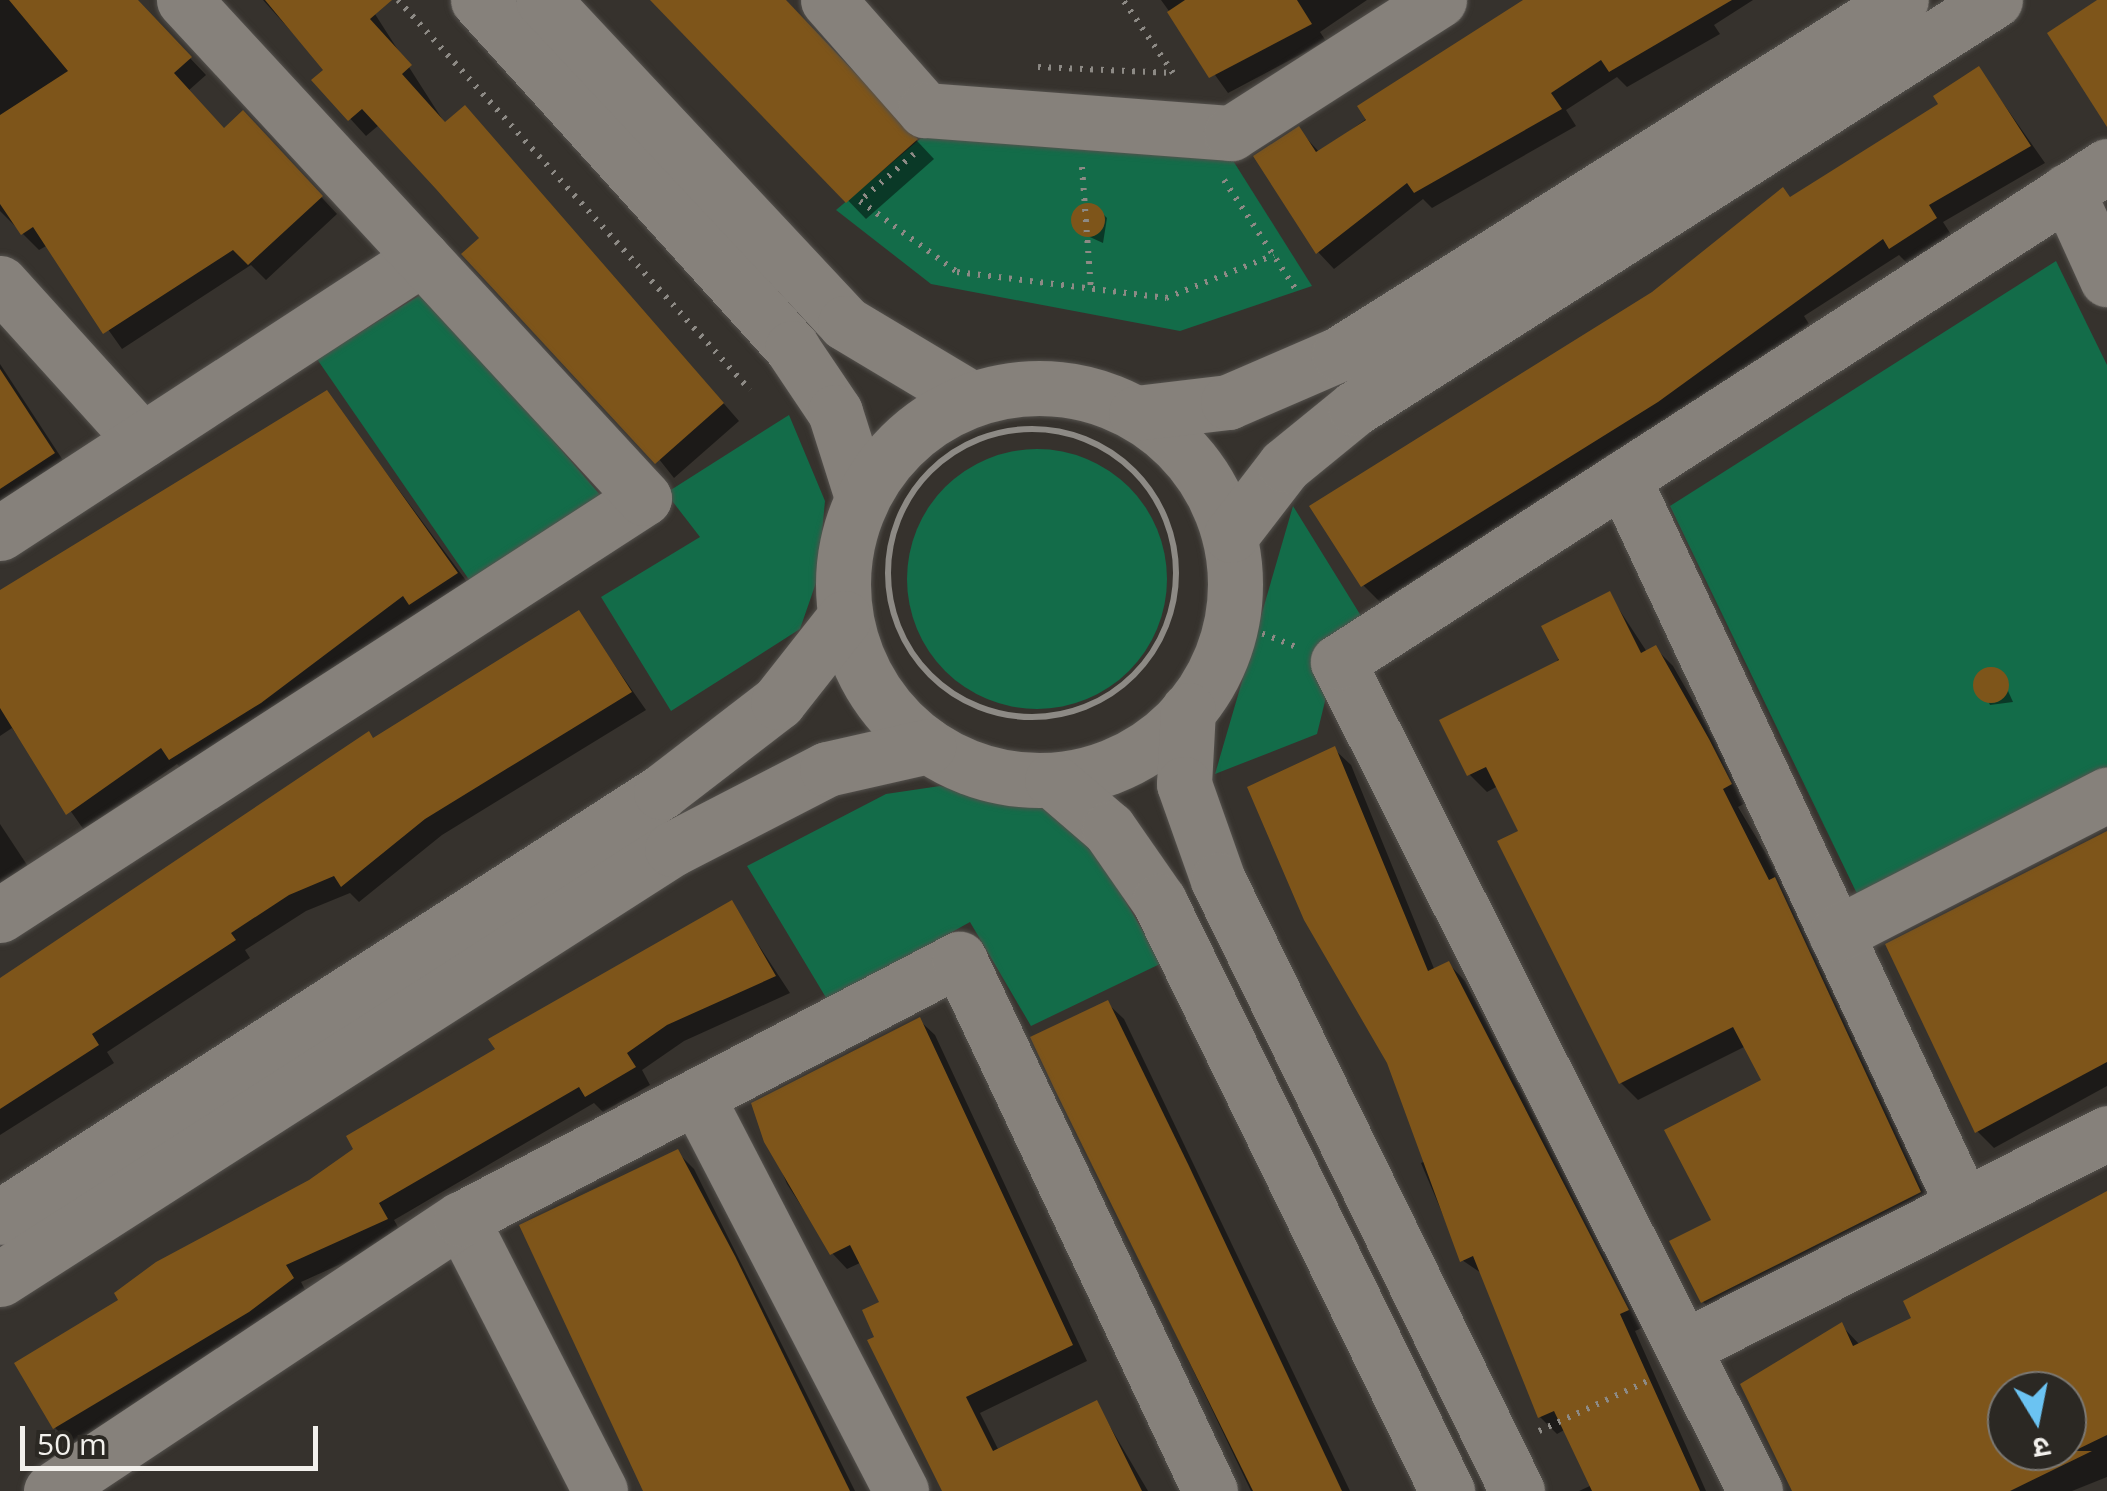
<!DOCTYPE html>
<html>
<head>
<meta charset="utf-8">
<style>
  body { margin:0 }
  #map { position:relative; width:2107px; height:1491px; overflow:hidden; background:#36322d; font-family:"Open Sans","Noto Sans Devanagari",sans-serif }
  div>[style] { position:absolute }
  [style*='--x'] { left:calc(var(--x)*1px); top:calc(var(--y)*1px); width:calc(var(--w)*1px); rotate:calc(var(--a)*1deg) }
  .green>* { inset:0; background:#136c49 }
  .round { border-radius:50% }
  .shadow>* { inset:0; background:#0007 }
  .building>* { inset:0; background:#7e551a }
  .path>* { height:6px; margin-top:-3px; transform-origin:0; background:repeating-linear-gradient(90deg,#8d8a85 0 2.5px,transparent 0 10.5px) }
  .path>.ring { margin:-3px; padding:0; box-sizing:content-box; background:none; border:6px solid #8d8a85; border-radius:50% }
  .roads { filter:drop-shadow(0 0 2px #54514d) drop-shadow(0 0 2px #54514d) }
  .minor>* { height:55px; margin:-27.5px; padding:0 27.5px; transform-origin:27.5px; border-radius:27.5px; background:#86817b }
  .minor>.ring { margin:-27.5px; padding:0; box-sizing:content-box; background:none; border:55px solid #86817b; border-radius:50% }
  span { translate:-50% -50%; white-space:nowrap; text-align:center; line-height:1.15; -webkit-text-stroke:10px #2b2823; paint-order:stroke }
  .north { position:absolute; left:1987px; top:1371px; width:100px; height:100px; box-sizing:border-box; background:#2b2823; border:2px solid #7b7873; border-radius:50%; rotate:170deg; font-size:28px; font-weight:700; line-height:40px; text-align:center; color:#f2f0ec }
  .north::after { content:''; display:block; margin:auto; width:35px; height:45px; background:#6bc3f2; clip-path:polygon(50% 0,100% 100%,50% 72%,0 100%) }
  .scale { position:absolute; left:20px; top:1426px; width:298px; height:45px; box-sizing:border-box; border:5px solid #f2f0ec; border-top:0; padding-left:12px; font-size:30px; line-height:35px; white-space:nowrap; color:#f2f0ec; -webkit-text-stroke:8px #2b2823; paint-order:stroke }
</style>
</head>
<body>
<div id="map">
  <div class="green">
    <div style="clip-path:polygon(933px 128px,1232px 159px,1312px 286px,1180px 331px,931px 284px,836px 210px)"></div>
    <div style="clip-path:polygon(2056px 261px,2107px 365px,2107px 781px,1861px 902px,1670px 506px)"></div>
    <div style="clip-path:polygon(425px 292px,602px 497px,470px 581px,317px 359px)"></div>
    <div style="clip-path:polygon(789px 415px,825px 501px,818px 577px,800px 629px,671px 711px,601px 597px,700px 537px,666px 493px)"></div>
    <div class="round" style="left:907px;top:449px;width:260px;height:260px"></div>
    <div style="clip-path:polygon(1293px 506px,1366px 624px,1337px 652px,1317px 734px,1215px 774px)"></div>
    <div style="clip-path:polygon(940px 786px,1059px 812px,1092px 845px,1162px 963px,1031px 1026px,970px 922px,828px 1001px,747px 866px,886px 794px)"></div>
  </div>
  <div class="shadow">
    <div style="clip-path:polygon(0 0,135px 0,206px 75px,188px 91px,225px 130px,259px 130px,337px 214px,266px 280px,251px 265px,122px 349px,48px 245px,39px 250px,0 211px)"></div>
    <div style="clip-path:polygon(263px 0,366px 0,446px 125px,481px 125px,739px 421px,674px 478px,483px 238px,379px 125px,366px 136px,315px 80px,326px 70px)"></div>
    <div style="clip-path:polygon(654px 0,785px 0,934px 159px,866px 219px)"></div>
    <div style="clip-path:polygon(1161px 0,1367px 0,1320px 32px,1326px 41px,1228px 93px)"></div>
    <div style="clip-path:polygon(1527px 0,1753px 0,1714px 25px,1720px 34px,1627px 87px,1617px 77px,1566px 110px,1576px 126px,1432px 208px,1423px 199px,1334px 269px,1318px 252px,1299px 130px,1320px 153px)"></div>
    <div style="clip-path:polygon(1979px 69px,2045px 163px,1943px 222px,1952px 236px,1908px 264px,1899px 255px,1804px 316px,1809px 324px,1764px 358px,1380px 602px,1363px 585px,1653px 294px,1942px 105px)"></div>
    <div style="clip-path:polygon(1099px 210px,1107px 218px,1103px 243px,1079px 232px,1077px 211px)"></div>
    <div style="clip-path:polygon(0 364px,70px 471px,0 516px)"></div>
    <div style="clip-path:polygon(327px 393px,473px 590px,188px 775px,177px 764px,84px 830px,12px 728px,0 736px,0 594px)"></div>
    <div style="clip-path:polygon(1609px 594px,1647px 652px,1655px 648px,1673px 666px,1726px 759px,1747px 802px,1738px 807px,1792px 897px,1937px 1210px,1721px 1319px,1703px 1302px,1714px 1221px,1764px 1081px,1746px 1046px,1638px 1100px,1621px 1083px,1522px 832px,1498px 786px,1487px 792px,1469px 774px)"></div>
    <div style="clip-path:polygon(578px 613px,646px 710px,442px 835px,359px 902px,350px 893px,306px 911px,245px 950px,250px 958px,107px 1052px,114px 1063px,0 1135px,0 980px)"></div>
    <div style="clip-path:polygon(1999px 671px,2013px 702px,1990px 705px,1978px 679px)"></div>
    <div style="clip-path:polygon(1334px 749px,1351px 765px,1435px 971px,1449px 964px,1465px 981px,1644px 1327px,1635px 1331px,1706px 1491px,1579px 1491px,1592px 1485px,1566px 1429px,1557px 1434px,1540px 1417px,1484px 1275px,1462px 1260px,1421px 1163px,1432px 1158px)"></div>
    <div style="clip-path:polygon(0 824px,33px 874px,0 895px)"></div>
    <div style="clip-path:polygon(2107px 833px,2107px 1086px,1994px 1148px,1977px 1131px)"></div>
    <div style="clip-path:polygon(731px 903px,790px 993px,684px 1041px,642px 1070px,650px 1085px,603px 1112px,594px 1103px,394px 1220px,403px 1236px,301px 1282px,308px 1295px,72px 1444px,55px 1428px,310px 1183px)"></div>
    <div style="clip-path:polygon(1107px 1003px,1124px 1019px,1350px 1491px,1251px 1491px,1034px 1038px)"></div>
    <div style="clip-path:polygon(919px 1020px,935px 1035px,1087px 1361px,980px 1413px,999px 1451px,1096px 1403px,1148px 1491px,945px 1491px,878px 1338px,882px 1303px,862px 1262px,847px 1269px,832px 1253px,787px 1184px,754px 1104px)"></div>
    <div style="clip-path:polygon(677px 1152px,694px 1169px,855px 1491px,646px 1491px)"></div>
    <div style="clip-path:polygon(evenodd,2107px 1195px,2107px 1477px,2072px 1491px,1794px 1491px,1841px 1325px,1860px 1345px,1914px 1319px,2107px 1195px,2007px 1391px,2067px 1391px,2067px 1451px,2007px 1451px,2007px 1391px)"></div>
  </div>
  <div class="building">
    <div style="clip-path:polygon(9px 0,138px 0,192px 57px,174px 73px,224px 128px,243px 110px,323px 196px,248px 265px,233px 250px,103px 334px,33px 227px,21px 235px,0 204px,0 115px,68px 71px)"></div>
    <div style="clip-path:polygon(265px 0,392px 0,370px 19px,412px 65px,402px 74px,445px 122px,465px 105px,724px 403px,655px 464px,461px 254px,479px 238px,436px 189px,362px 109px,348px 121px,311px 80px,323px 70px)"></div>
    <div style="clip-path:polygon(650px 0,786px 0,918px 139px,846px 203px)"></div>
    <div style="clip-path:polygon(1185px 0,1297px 0,1312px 24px,1209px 78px,1167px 12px)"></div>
    <div style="clip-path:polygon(1523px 0,1732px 0,1609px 72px,1601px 60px,1551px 93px,1562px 109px,1414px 193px,1407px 183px,1316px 254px,1253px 156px,1299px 126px,1316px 152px,1366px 120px,1357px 106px)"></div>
    <div style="clip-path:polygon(2097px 0,2107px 0,2107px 127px,2047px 33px)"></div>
    <div style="clip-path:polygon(1979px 66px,2031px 146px,1929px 205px,1937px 218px,1889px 249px,1883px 239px,1658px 402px,1361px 587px,1309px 506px,1652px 292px,1783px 187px,1790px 197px,1938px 104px,1933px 96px)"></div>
    <div class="round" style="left:1071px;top:203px;width:34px;height:34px"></div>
    <div style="clip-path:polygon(0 369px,55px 453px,0 489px)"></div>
    <div style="clip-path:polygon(327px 390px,458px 573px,409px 605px,403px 596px,261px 703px,169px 760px,161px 748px,66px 815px,0 708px,0 590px)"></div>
    <div style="clip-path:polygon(1610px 591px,1641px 653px,1656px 645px,1709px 739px,1732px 784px,1723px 789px,1769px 880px,1775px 877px,1921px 1192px,1701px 1303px,1669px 1241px,1711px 1220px,1664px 1130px,1761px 1080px,1733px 1027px,1619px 1084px,1497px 841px,1518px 831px,1486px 767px,1467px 776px,1439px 720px,1559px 660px,1541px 626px)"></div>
    <div style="clip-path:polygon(579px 610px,632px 692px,425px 819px,341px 887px,334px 876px,289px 895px,231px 933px,236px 940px,92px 1034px,99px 1045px,0 1109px,0 978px,369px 731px,373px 738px)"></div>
    <div class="round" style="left:1973px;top:667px;width:36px;height:36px"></div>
    <div style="clip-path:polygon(1335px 746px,1428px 971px,1449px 961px,1629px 1310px,1620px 1314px,1700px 1491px,1592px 1491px,1554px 1411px,1538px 1418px,1473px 1256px,1460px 1262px,1387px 1063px,1304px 920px,1247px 787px)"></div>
    <div style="clip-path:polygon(2107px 831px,2107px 1062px,1975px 1133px,1885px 944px)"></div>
    <div style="clip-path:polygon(732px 900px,776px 976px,667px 1025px,627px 1053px,636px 1067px,585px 1097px,579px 1087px,379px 1203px,388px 1219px,286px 1265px,294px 1278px,249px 1312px,53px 1429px,14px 1363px,118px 1300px,114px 1293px,156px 1262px,309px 1180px,353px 1149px,346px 1136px,495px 1049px,488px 1039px)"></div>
    <div style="clip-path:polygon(1108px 1000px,1188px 1164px,1342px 1491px,1253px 1491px,1055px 1090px,1030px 1037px)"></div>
    <div style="clip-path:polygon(920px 1017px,1073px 1345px,966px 1397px,993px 1451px,1097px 1400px,1142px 1491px,942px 1491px,867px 1340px,874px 1337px,862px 1310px,879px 1302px,850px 1245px,830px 1255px,764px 1142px,751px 1103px)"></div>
    <div style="clip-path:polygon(678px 1149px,735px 1256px,850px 1491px,643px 1491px,519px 1225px)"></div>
    <div style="clip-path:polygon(evenodd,2107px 1191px,2107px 1435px,2074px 1451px,2092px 1451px,2010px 1491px,1792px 1491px,1740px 1384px,1842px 1322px,1853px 1346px,1911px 1318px,1903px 1301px,2107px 1191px,2007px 1391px,2067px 1391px,2067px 1451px,2007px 1451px,2007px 1391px)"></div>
  </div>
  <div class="path">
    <div style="--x:398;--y:0;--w:525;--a:47.93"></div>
    <div style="--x:1038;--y:67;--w:135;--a:2.5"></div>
    <div style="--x:1173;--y:73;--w:88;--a:-124.4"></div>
    <div style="--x:914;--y:154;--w:72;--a:139"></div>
    <div style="--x:860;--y:201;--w:120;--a:36.2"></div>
    <div style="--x:957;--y:272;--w:211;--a:7.1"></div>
    <div style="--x:1166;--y:298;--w:116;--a:-21.7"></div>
    <div style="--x:1082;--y:167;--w:123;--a:85.8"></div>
    <div style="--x:1224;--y:180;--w:129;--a:56.7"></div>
    <div class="ring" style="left:888px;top:429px;width:282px;height:282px"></div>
    <div style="--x:1233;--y:622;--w:66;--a:21.5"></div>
    <div style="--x:1539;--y:1431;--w:122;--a:-24.7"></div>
  </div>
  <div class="roads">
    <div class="minor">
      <div style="--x:478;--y:0;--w:469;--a:47.9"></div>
      <div style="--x:792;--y:348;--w:77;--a:56.1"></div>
      <div style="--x:835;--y:412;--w:89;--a:72.4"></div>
      <div style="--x:543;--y:0;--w:442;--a:46.9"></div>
      <div style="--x:845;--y:323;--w:148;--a:30.9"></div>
      <div style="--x:828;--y:0;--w:147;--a:48.6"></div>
      <div style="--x:925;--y:110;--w:307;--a:4.3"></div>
      <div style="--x:1231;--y:133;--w:247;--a:-32.6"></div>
      <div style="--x:2067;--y:191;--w:97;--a:65.6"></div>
      <div style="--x:0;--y:283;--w:212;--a:47.9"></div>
      <div class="ring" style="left:843px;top:388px;width:337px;height:337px"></div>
      <div style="--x:1136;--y:413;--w:93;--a:-6.8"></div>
      <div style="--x:1228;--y:402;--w:121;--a:-23.4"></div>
      <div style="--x:1339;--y:354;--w:664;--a:-32.21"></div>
      <div style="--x:1623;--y:478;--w:803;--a:64.94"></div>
      <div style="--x:0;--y:533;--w:504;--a:-33.09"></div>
      <div style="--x:1231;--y:535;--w:88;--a:-52.4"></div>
      <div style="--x:1285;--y:465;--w:90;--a:-39.2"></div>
      <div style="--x:1355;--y:408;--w:759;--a:-32.52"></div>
      <div style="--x:1188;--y:710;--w:74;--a:93.1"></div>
      <div style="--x:1184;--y:784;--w:102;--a:70.5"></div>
      <div style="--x:1218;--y:880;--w:680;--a:63.92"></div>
      <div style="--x:1052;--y:780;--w:75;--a:40.7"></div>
      <div style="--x:1109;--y:829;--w:88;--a:55.2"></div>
      <div style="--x:1159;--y:901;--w:657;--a:63.98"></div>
      <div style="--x:0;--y:915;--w:767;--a:-32.92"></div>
      <div style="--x:644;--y:498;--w:678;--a:-132.73"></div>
      <div style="--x:1836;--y:934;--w:305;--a:-27.2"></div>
      <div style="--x:699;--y:1101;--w:439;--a:62.6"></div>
      <div style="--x:0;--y:1217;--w:786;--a:-32.74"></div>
      <div style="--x:661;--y:792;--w:148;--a:-37.6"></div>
      <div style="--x:778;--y:702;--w:107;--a:-51.8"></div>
      <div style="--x:461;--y:1219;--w:305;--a:62.9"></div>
      <div style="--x:0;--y:1279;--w:798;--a:-32.61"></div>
      <div style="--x:672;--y:849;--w:174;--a:-27.3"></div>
      <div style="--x:827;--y:769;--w:104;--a:-12.8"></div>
      <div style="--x:1686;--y:1346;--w:472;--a:-26.8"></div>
      <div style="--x:51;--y:1491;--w:492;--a:-33.6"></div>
      <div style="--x:461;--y:1219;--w:562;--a:-27.57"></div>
      <div style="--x:959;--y:959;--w:588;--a:64.74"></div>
      <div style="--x:1755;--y:1491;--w:928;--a:-116.7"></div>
      <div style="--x:1338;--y:662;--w:915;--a:-32.82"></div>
    </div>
  </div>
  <div class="north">उ</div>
  <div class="scale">50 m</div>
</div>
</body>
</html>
